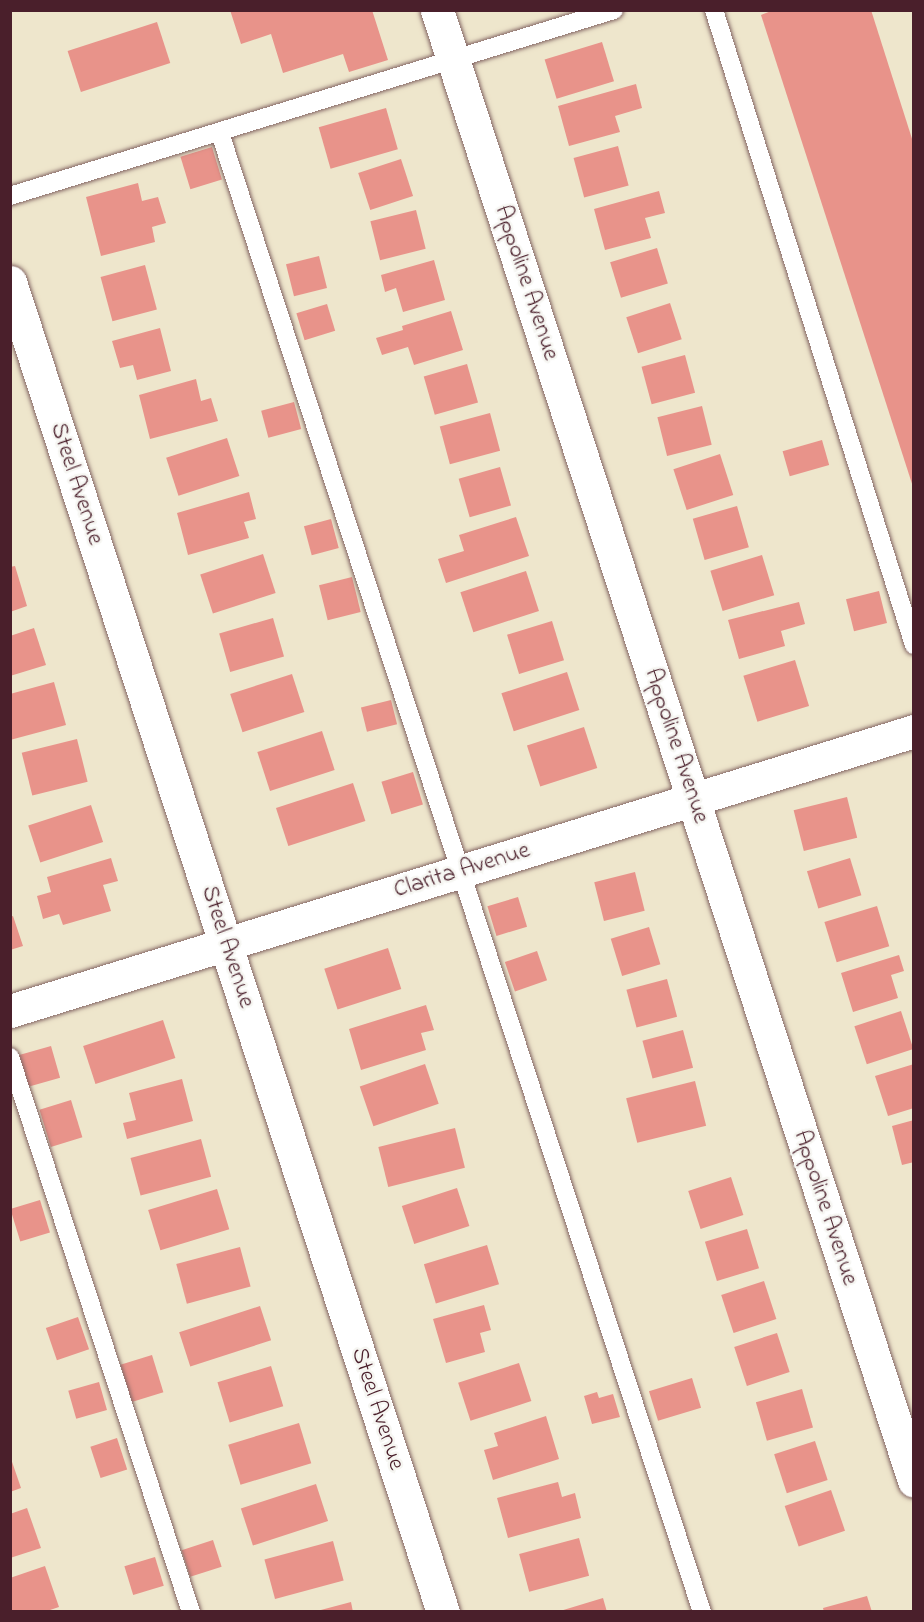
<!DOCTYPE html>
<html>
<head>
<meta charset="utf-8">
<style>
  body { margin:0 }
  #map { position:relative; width:924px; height:1622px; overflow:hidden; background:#eee6cc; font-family:"Indie Flower",sans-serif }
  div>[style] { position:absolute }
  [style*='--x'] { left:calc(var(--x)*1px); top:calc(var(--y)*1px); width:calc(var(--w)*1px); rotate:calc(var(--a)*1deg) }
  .building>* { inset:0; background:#e8938a; transform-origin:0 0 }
  .roads { filter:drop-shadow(0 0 2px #836563) drop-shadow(0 0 2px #836563) }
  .lane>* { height:18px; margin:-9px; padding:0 9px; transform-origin:9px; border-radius:9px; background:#fff }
  .street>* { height:33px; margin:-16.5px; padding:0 16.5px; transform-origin:16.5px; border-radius:16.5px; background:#fff }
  span { translate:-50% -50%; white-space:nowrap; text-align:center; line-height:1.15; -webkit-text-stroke:5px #f6f6f2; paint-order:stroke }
  .street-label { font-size:24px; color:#4a1f2b }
  .frame { position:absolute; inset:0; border:12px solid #4a1f2b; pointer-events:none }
</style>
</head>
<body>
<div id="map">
  <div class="building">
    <div style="clip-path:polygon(230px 10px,372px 10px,388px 60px,349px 72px,343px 54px,283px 73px,271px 34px,241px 44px)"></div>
    <div style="clip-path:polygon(774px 10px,871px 10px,914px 145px,914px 490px,761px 15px)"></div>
    <div style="left:157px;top:22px;width:43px;height:94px;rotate:72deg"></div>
    <div style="left:602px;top:42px;width:41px;height:60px;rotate:73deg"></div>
    <div style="clip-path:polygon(636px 84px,642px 108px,615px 116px,620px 132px,569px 146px,558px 106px)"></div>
    <div style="left:386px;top:108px;width:43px;height:70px;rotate:74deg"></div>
    <div style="left:618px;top:146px;width:41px;height:46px;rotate:75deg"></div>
    <div style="left:212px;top:147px;width:34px;height:33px;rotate:73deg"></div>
    <div style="left:401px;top:159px;width:39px;height:45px;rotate:72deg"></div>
    <div style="clip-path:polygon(138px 183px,142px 201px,158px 197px,166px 223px,152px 227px,155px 242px,101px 256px,86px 197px)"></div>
    <div style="clip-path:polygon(659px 191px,665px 213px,645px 218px,651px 238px,605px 250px,594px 209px)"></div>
    <div style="left:416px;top:210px;width:40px;height:47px;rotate:76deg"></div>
    <div style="left:657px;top:248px;width:37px;height:49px;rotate:73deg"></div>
    <div style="left:319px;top:256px;width:33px;height:34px;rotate:76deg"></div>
    <div style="clip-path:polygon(434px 260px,445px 300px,403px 312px,396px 288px,385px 292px,381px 275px)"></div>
    <div style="left:145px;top:265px;width:46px;height:46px;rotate:75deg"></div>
    <div style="left:670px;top:303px;width:38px;height:46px;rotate:72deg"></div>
    <div style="left:327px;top:304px;width:28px;height:32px;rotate:73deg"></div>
    <div style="clip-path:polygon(451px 311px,463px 350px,414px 365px,408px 347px,382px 355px,376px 338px,403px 330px,402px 326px)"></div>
    <div style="clip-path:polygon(160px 328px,171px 371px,137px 380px,133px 365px,120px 368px,112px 341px)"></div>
    <div style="left:685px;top:355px;width:39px;height:45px;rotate:75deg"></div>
    <div style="left:467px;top:364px;width:40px;height:45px;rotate:74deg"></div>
    <div style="clip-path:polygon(196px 379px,201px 401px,211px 398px,218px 421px,150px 439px,139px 395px)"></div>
    <div style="left:294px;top:402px;width:28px;height:34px;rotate:75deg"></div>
    <div style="left:702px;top:406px;width:40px;height:46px;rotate:76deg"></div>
    <div style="left:490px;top:413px;width:39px;height:52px;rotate:75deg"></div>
    <div style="left:227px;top:438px;width:40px;height:64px;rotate:72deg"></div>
    <div style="left:822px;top:440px;width:26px;height:41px;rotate:74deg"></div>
    <div style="left:720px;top:454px;width:43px;height:49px;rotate:72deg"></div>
    <div style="left:500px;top:467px;width:40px;height:43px;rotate:74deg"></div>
    <div style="clip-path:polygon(249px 492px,256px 519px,244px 522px,249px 538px,188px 555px,177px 513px)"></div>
    <div style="left:737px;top:506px;width:43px;height:46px;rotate:74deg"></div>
    <div style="clip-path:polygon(516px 517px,529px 556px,446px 583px,438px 559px,464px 551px,459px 535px)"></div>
    <div style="left:331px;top:519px;width:30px;height:28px;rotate:75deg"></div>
    <div style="left:263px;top:554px;width:41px;height:66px;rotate:72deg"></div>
    <div style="left:762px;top:555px;width:42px;height:54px;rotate:73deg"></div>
    <div style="clip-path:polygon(15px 566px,27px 606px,10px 612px,10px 567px)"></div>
    <div style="left:526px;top:571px;width:42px;height:69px;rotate:72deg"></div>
    <div style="left:352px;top:577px;width:36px;height:34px;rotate:76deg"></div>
    <div style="left:879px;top:591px;width:33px;height:34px;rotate:76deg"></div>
    <div style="clip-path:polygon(799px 602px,805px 624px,781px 631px,785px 646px,739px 659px,728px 620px)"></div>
    <div style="left:273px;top:618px;width:40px;height:56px;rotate:74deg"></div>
    <div style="left:552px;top:621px;width:41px;height:47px;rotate:73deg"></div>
    <div style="clip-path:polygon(34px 628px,46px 665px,10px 676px,10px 636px)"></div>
    <div style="left:795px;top:660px;width:48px;height:54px;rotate:73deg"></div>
    <div style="left:567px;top:672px;width:40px;height:69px;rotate:72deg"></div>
    <div style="left:292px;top:674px;width:40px;height:65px;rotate:72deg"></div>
    <div style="clip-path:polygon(54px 682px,66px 725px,10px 740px,10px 694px)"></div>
    <div style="left:391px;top:700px;width:25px;height:31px;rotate:76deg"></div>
    <div style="left:584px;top:727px;width:43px;height:60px;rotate:72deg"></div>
    <div style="left:322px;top:731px;width:41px;height:68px;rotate:72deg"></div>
    <div style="left:77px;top:739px;width:44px;height:57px;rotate:76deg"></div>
    <div style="left:413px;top:772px;width:34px;height:33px;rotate:73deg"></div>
    <div style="left:353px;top:783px;width:40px;height:81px;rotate:72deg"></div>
    <div style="left:847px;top:797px;width:42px;height:55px;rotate:76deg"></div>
    <div style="left:91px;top:805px;width:39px;height:66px;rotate:72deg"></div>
    <div style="clip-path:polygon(111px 858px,118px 881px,103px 885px,111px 911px,63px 925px,59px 914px,43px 919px,37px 896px,51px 892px,47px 877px)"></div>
    <div style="left:850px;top:858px;width:39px;height:45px;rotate:73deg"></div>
    <div style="left:635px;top:872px;width:40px;height:42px;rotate:76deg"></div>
    <div style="left:518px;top:897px;width:31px;height:32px;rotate:73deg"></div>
    <div style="left:877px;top:906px;width:42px;height:55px;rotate:73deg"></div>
    <div style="clip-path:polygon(13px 916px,23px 946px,10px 950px,10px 917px)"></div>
    <div style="left:649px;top:927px;width:39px;height:40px;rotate:73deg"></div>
    <div style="left:388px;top:948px;width:43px;height:67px;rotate:72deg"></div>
    <div style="left:537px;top:951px;width:31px;height:34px;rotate:71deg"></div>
    <div style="clip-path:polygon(899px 955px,904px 971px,891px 975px,898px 998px,853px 1012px,841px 973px)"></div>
    <div style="left:667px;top:979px;width:39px;height:42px;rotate:75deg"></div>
    <div style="clip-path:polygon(426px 1005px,434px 1030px,421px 1033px,426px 1050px,361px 1070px,349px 1029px)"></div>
    <div style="left:901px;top:1011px;width:40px;height:49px;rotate:72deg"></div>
    <div style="left:163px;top:1020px;width:40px;height:84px;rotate:72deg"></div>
    <div style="left:683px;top:1030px;width:39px;height:42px;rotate:75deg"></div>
    <div style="left:51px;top:1046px;width:33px;height:33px;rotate:74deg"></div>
    <div style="left:425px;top:1064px;width:42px;height:69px;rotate:71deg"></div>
    <div style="clip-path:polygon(914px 1064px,914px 1108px,888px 1116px,875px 1076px)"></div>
    <div style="clip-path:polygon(182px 1079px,193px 1121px,127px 1139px,123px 1123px,136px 1120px,129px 1093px)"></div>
    <div style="left:695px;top:1081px;width:46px;height:71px;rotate:76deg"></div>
    <div style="left:71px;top:1100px;width:39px;height:33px;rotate:73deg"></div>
    <div style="clip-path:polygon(914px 1120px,914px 1162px,902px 1165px,892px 1126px)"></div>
    <div style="left:455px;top:1128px;width:41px;height:79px;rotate:76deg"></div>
    <div style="left:201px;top:1139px;width:39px;height:73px;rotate:75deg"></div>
    <div style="left:731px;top:1177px;width:40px;height:45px;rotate:72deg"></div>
    <div style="left:457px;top:1188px;width:40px;height:58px;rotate:72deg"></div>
    <div style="left:217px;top:1189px;width:42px;height:72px;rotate:73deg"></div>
    <div style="left:40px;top:1200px;width:34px;height:31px;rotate:73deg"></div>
    <div style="left:747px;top:1229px;width:41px;height:44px;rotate:73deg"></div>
    <div style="left:487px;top:1245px;width:41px;height:66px;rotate:73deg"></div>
    <div style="left:240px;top:1247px;width:41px;height:66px;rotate:75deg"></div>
    <div style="left:764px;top:1281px;width:40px;height:45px;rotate:72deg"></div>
    <div style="clip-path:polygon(484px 1305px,491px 1330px,480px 1333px,485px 1352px,446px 1363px,433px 1319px)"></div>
    <div style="left:260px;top:1306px;width:36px;height:85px;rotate:72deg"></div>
    <div style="left:78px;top:1317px;width:34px;height:34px;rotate:71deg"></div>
    <div style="left:777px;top:1333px;width:41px;height:45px;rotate:72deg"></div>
    <div style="left:152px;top:1355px;width:39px;height:33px;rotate:73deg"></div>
    <div style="left:519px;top:1363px;width:40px;height:64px;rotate:72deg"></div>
    <div style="left:271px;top:1366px;width:42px;height:56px;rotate:73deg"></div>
    <div style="left:692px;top:1378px;width:31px;height:45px;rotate:73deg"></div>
    <div style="left:99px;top:1382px;width:29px;height:32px;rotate:74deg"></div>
    <div style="left:802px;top:1389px;width:40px;height:48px;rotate:74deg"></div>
    <div style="clip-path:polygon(597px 1392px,599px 1398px,613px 1394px,620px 1417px,592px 1424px,584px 1396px)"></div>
    <div style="clip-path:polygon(546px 1416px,559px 1459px,493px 1480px,484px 1450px,498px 1446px,494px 1433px)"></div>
    <div style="left:299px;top:1423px;width:42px;height:74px;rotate:73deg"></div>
    <div style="left:117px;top:1438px;width:33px;height:28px;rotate:72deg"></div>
    <div style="left:815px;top:1441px;width:41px;height:43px;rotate:72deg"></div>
    <div style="clip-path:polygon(10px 1456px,21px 1488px,10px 1492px)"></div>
    <div style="clip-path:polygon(558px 1482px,562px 1497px,575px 1493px,581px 1518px,508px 1538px,497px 1498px)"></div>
    <div style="left:316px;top:1484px;width:39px;height:79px;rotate:72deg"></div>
    <div style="left:831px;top:1490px;width:43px;height:49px;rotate:71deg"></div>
    <div style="clip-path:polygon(27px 1508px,41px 1548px,10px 1558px,10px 1514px)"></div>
    <div style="left:579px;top:1538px;width:39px;height:62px;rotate:75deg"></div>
    <div style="left:213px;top:1540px;width:28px;height:33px;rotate:72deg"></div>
    <div style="left:333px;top:1541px;width:41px;height:71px;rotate:75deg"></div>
    <div style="left:155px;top:1557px;width:30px;height:32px;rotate:73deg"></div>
    <div style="clip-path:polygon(45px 1566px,59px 1607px,44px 1612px,10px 1612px,10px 1578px)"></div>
    <div style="clip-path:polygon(867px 1596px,872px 1612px,824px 1612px,823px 1608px)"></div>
    <div style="clip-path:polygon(603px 1598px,607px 1612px,560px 1612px,560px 1611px)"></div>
    <div style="clip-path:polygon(351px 1602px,353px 1612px,317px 1612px,317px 1611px)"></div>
  </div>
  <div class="roads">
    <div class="lane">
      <div style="--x:714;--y:10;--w:666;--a:72.52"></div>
      <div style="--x:220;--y:133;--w:1556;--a:71.95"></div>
      <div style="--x:10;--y:196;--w:632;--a:-17.12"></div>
      <div style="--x:10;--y:1057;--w:584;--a:71.94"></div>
    </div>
    <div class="street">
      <div style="--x:437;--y:10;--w:1546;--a:72.03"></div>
      <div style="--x:10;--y:282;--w:1399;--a:71.97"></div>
      <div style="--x:10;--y:1011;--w:946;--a:-17.21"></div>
    </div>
  </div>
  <div class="street-label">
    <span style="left:526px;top:283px;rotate:72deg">Appoline Avenue</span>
    <span style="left:76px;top:484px;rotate:72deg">Steel Avenue</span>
    <span style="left:676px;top:746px;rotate:72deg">Appoline Avenue</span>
    <span style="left:462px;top:871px;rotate:-17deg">Clarita Avenue</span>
    <span style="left:227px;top:947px;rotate:72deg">Steel Avenue</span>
    <span style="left:825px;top:1208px;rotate:72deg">Appoline Avenue</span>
    <span style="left:377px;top:1409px;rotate:72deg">Steel Avenue</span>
  </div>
  <div class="frame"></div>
</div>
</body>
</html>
